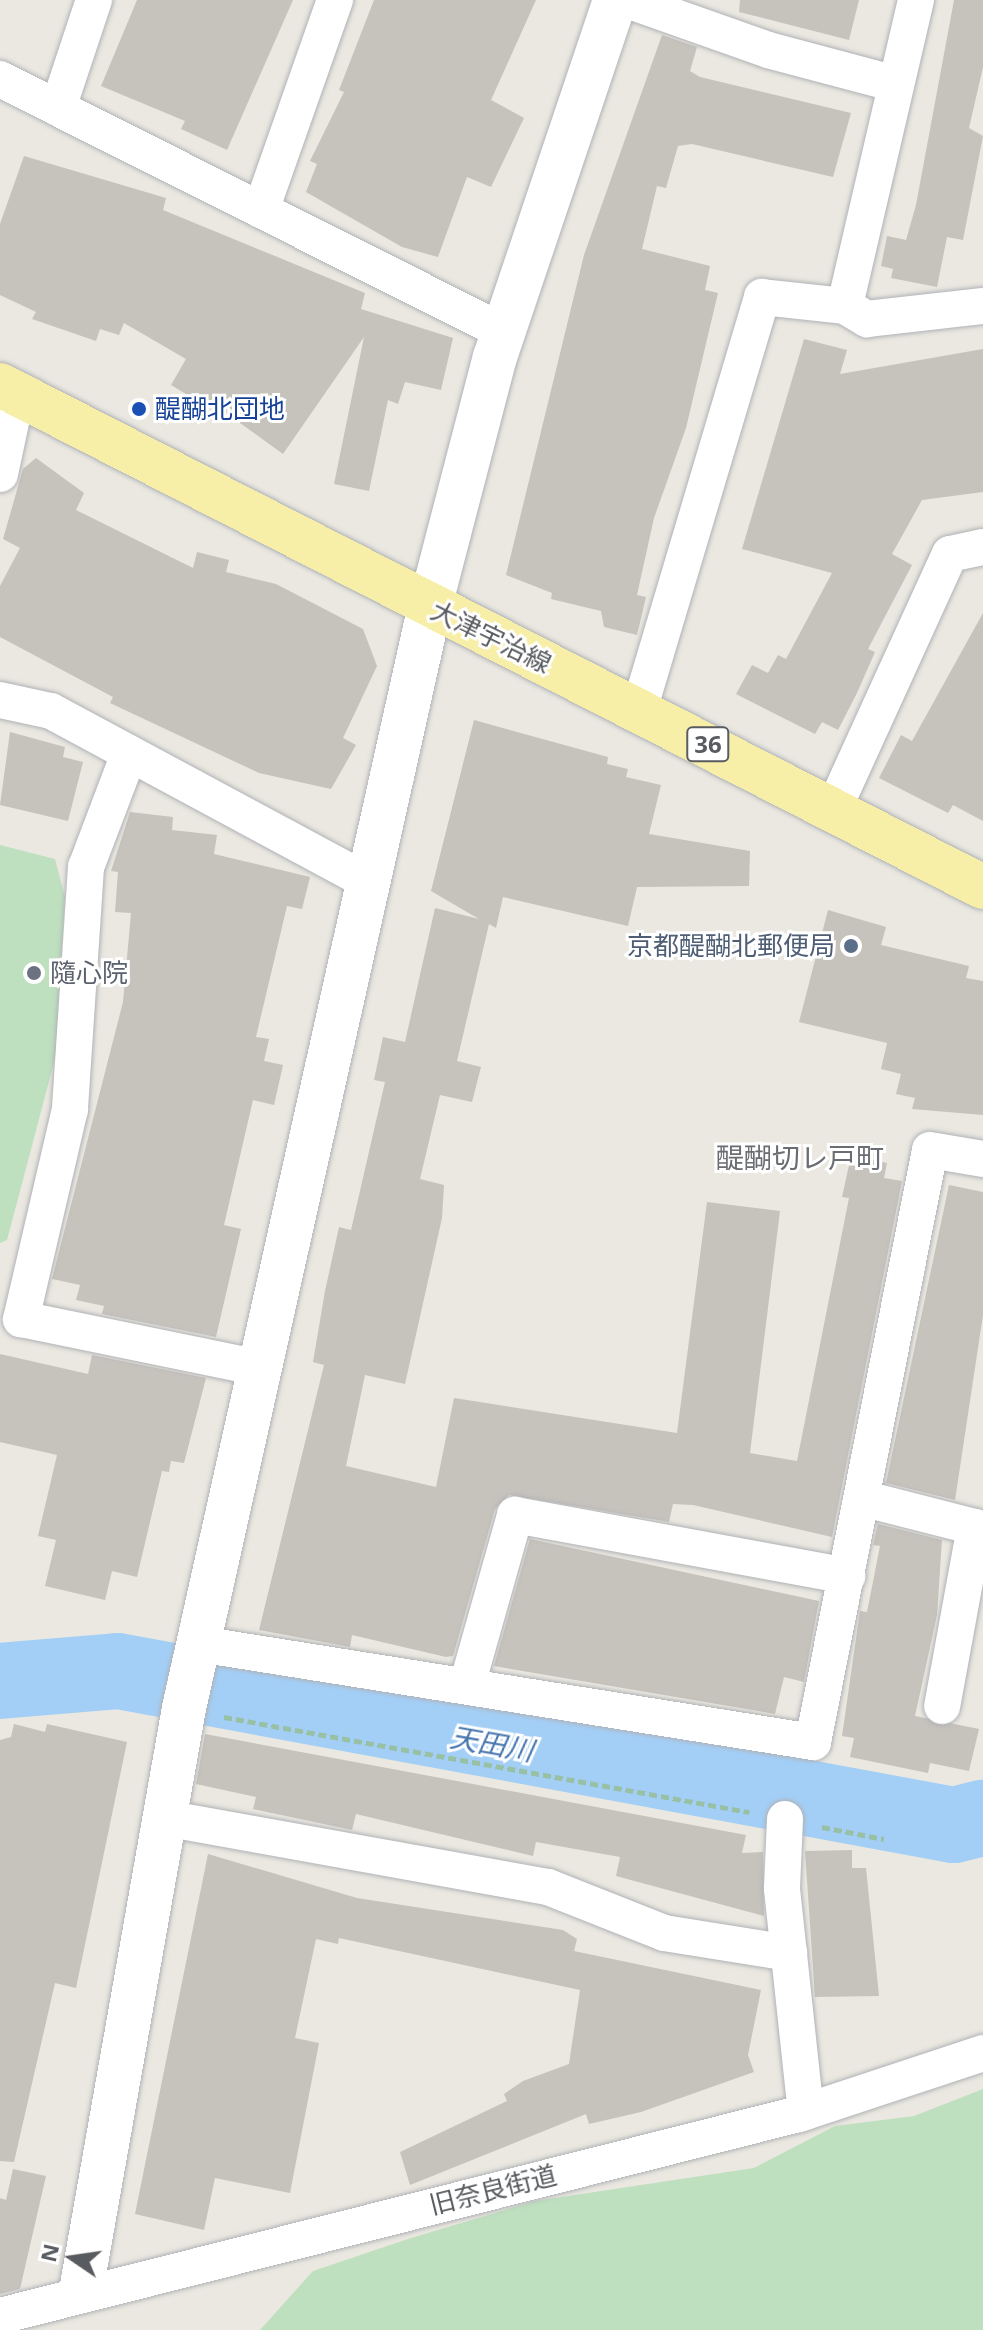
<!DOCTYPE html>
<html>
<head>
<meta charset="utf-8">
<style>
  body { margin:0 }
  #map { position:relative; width:983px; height:2330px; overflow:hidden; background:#eae8e0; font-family:"Open Sans","Noto Sans JP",sans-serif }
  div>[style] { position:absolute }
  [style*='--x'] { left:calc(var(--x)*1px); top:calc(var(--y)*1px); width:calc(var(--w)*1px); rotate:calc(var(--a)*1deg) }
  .green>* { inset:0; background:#bee0bf }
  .river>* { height:76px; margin:-38px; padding:0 38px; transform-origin:38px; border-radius:38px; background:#a3cff7 }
  .building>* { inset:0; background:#c6c2bc }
  .path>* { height:5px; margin-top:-2.5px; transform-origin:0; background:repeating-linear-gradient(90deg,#98c0a5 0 8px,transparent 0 12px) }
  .roads { filter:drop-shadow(0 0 2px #b0b2b7) drop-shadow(0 0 2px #b0b2b7) }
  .minor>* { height:36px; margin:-18px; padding:0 18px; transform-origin:18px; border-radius:18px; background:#fff }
  .tertiary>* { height:44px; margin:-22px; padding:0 22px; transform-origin:22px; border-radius:22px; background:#fff }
  .primary>* { height:44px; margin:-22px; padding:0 22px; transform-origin:22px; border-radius:22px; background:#f7eea8 }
  .dots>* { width:22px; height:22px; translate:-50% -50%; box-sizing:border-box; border:4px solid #fff; border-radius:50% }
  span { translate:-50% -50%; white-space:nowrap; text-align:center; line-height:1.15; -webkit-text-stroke:6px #fff; paint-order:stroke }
  .shield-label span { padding:2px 6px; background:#fff; border:2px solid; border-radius:6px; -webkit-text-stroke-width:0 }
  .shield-label { font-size:24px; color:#585b5f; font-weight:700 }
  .transit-label { font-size:26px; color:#164399 }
  .left { translate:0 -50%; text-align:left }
  .street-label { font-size:26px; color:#585b5f }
  .service-label { font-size:26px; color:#4e5e75 }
  .right { translate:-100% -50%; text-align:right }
  .worship-label { font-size:26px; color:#5b616d }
  .neighbourhood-label { font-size:28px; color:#6a6d71 }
  .water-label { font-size:28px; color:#4675af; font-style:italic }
  .north { position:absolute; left:32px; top:2218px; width:80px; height:80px; -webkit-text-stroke:6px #fff; paint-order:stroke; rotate:283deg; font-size:22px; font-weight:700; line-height:32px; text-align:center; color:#585b5f }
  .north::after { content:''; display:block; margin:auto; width:28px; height:36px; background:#585b5f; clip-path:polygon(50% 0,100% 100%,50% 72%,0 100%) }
</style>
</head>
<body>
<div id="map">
  <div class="green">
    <div style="clip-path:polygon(0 845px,55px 859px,65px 897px,56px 1055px,7px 1240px,0 1243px)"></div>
    <div style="clip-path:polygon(983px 2089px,983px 2330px,260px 2330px,313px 2271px,408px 2239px,535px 2201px,754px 2168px,835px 2126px,914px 2116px)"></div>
  </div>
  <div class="river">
    <div style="--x:0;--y:1681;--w:118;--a:-4.8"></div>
    <div style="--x:118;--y:1671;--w:850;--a:10.44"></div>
    <div style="--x:954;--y:1825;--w:30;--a:-14"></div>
  </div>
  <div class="building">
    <div style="clip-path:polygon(137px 0,293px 0,227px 150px,181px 129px,185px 121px,101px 86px)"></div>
    <div style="clip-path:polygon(374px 0,536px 0,491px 100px,524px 118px,491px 187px,467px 177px,438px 257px,402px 247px,306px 192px,317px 164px,310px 161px,344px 92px,339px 90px)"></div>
    <div style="clip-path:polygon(740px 0,859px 0,849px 40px,739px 12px)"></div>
    <div style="clip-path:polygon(954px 0,983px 0,983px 67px,969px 128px,983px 136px,963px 240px,947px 237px,937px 287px,891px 278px,893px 269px,881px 266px,887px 236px,906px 240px,916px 205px)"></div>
    <div style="clip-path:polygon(662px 35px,697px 47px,690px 71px,700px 77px,851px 113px,833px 177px,692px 144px,678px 146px,666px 188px,657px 186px,642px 249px,710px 266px,705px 290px,718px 293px,686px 428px,654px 518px,637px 595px,646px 597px,637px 635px,604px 627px,601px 611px,551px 599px,552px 593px,506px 575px,584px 255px)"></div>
    <div style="clip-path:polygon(24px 156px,166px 198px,163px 210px,365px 293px,361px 309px,453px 338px,441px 390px,405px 382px,398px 404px,388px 400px,369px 491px,334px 484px,364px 337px,283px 454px,204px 397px,201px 403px,171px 385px,186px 359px,124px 323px,119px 335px,100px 329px,96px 341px,32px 319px,36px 312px,0 295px,0 224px)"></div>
    <div style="clip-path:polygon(804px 339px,847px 350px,840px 374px,983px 349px,983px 492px,922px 500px,892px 554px,912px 565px,868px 649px,875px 652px,857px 693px,838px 730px,822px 722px,815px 734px,736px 694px,752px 665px,768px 673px,778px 655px,786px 659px,832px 573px,742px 549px)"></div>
    <div style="clip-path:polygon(36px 458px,84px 493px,76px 510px,193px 568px,197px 552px,229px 560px,226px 572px,276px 584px,363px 629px,377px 666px,343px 738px,356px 745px,331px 789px,259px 773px,110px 703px,113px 697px,0 637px,0 586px,20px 548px,3px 539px,23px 469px)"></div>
    <div style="clip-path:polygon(983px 613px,983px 821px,953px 805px,948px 813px,879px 778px,901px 735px,912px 741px)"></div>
    <div style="clip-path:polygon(474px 720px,608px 757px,607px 764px,628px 769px,626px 777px,661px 785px,649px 834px,750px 851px,749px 886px,637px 887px,628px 926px,503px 897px,496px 928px,489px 924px,457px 1061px,481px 1067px,472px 1102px,440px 1095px,420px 1179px,444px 1185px,442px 1218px,405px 1384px,365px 1375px,346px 1466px,436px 1487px,454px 1398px,677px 1433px,707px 1202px,780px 1211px,750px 1453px,797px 1461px,849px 1198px,842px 1197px,851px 1156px,887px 1163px,884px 1178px,902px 1181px,832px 1537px,693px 1505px,673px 1504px,669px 1522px,509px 1495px,495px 1509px,453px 1656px,446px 1657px,352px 1635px,350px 1647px,259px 1630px,324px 1365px,313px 1362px,325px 1291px,339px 1227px,351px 1230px,385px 1082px,374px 1080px,383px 1037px,405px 1042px,435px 908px,479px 919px,431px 891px)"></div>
    <div style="clip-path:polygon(10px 732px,65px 747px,63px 757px,83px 762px,68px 821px,0 805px)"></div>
    <div style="clip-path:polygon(130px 812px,173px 817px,172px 830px,217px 835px,214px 854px,310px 877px,302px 909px,287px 906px,256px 1037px,269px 1039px,264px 1061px,283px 1065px,274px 1105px,253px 1100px,224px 1225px,241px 1229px,216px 1337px,102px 1314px,104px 1306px,76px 1300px,80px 1285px,52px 1279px,123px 1002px,131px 913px,115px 912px,118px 872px,111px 871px)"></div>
    <div style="clip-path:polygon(828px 910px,886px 927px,881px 945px,969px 966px,966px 978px,983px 981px,983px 1115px,912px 1109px,915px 1098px,896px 1094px,901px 1074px,881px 1069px,887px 1043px,799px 1022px)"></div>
    <div style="clip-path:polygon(949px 1185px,983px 1192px,983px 1315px,955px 1500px,886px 1483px)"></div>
    <div style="clip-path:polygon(0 1354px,88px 1374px,92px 1355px,206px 1378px,184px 1463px,171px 1461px,169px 1472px,162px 1471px,137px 1577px,112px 1571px,105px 1600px,45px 1586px,56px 1540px,38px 1536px,57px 1455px,0 1442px)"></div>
    <div style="clip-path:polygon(878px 1524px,942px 1540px,937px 1615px,915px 1716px,979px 1729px,969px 1771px,930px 1763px,928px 1773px,850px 1757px,854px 1738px,842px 1736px,860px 1611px,867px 1612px,880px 1546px,873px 1545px)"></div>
    <div style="clip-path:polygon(530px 1539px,819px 1601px,804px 1682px,784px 1677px,775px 1714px,494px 1666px)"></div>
    <div style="clip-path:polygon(14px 1724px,45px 1732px,47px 1724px,127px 1742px,76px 1988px,55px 1983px,14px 2162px,0 2161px,0 1740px,11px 1737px)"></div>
    <div style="clip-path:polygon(205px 1734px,746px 1835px,742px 1853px,763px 1852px,764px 1916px,616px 1876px,620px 1857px,536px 1842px,533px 1856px,356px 1814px,352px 1830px,253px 1809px,256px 1797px,196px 1784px)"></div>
    <div style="clip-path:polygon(852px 1850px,852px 1868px,866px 1868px,879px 1996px,815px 1997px,805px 1851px)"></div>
    <div style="clip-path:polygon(208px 1854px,357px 1898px,563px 1930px,577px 1939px,574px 1951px,761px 1990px,748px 2055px,754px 2072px,641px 2112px,589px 2124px,586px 2114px,410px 2185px,400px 2152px,507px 2101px,504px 2094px,523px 2081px,569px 2064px,580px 1990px,339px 1938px,338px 1944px,316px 1939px,295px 2038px,319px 2043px,290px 2193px,215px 2178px,204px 2230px,135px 2214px)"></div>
    <div style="clip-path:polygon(13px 2169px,46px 2176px,20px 2289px,0 2294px,0 2198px,6px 2200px)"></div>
  </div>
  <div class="path">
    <div style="--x:224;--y:1717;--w:534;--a:10.26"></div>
    <div style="--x:822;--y:1827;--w:63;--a:11"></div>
  </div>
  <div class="roads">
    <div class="minor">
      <div style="--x:627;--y:0;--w:150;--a:19.5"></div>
      <div style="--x:768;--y:50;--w:128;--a:14.9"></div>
      <div style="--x:916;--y:0;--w:314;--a:103.1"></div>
      <div style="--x:845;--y:306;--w:26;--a:31"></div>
      <div style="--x:867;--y:319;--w:117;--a:-6.4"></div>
      <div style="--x:0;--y:79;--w:564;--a:26.66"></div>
      <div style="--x:58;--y:108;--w:114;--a:-71.6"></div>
      <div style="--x:261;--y:210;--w:223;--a:-70.6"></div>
      <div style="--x:0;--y:474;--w:82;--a:-78"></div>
      <div style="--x:0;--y:700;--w:52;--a:12.2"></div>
      <div style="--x:51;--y:711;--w:360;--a:28.3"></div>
      <div style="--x:639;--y:710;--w:431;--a:-73.4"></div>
      <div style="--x:762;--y:297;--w:83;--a:6.2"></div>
      <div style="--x:129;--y:754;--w:121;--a:110.8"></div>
      <div style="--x:86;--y:867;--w:243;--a:93.8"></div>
      <div style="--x:70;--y:1109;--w:216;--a:103.1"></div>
      <div style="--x:21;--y:1319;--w:244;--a:11.6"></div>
      <div style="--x:834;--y:808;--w:279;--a:-65.5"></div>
      <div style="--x:950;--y:554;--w:34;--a:-12"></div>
      <div style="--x:865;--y:1499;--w:114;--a:14.3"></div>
      <div style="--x:975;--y:1527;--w:182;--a:100.4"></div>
      <div style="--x:199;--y:1644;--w:622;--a:9.07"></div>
      <div style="--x:813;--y:1742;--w:603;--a:-78.82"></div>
      <div style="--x:930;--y:1150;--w:54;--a:9.6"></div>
      <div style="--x:467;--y:1685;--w:177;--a:-74.2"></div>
      <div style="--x:515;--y:1515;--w:338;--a:10.4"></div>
      <div style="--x:164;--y:1818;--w:390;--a:10.2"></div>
      <div style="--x:548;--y:1887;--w:125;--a:21.6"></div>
      <div style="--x:664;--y:1933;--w:127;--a:9.1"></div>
      <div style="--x:785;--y:1819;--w:70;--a:92.5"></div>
      <div style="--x:782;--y:1889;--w:224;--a:83.9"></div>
      <div style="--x:0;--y:2316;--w:824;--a:-14.19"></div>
      <div style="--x:799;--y:2114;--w:194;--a:-18.3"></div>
    </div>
    <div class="tertiary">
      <div style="--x:81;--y:2291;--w:592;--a:-79.98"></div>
      <div style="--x:184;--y:1708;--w:1129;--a:-77.42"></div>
      <div style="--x:430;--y:606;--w:257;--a:-75.4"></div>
      <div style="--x:495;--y:357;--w:377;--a:-71.4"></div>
    </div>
    <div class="primary">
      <div style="--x:0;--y:385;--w:1104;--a:27.05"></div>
    </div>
  </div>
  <div class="dots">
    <div style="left:139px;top:409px;background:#1a4fb4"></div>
    <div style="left:851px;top:946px;background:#5c6f8a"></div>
    <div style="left:34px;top:973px;background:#6b7280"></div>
  </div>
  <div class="shield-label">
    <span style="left:708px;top:744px">36</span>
  </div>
  <div class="transit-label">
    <span class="left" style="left:155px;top:409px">醍醐北団地</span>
  </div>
  <div class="street-label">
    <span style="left:491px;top:637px;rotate:26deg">大津宇治線</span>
    <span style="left:493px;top:2190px;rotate:-14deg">旧奈良街道</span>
  </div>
  <div class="service-label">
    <span class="right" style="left:835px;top:946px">京都醍醐北郵便局</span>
  </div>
  <div class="worship-label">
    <span class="left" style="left:50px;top:973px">隨心院</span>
  </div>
  <div class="neighbourhood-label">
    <span style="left:800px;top:1157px">醍醐切レ戸町</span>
  </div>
  <div class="water-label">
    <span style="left:492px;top:1743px;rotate:10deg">天田川</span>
  </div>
  <div class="north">N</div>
</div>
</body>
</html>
